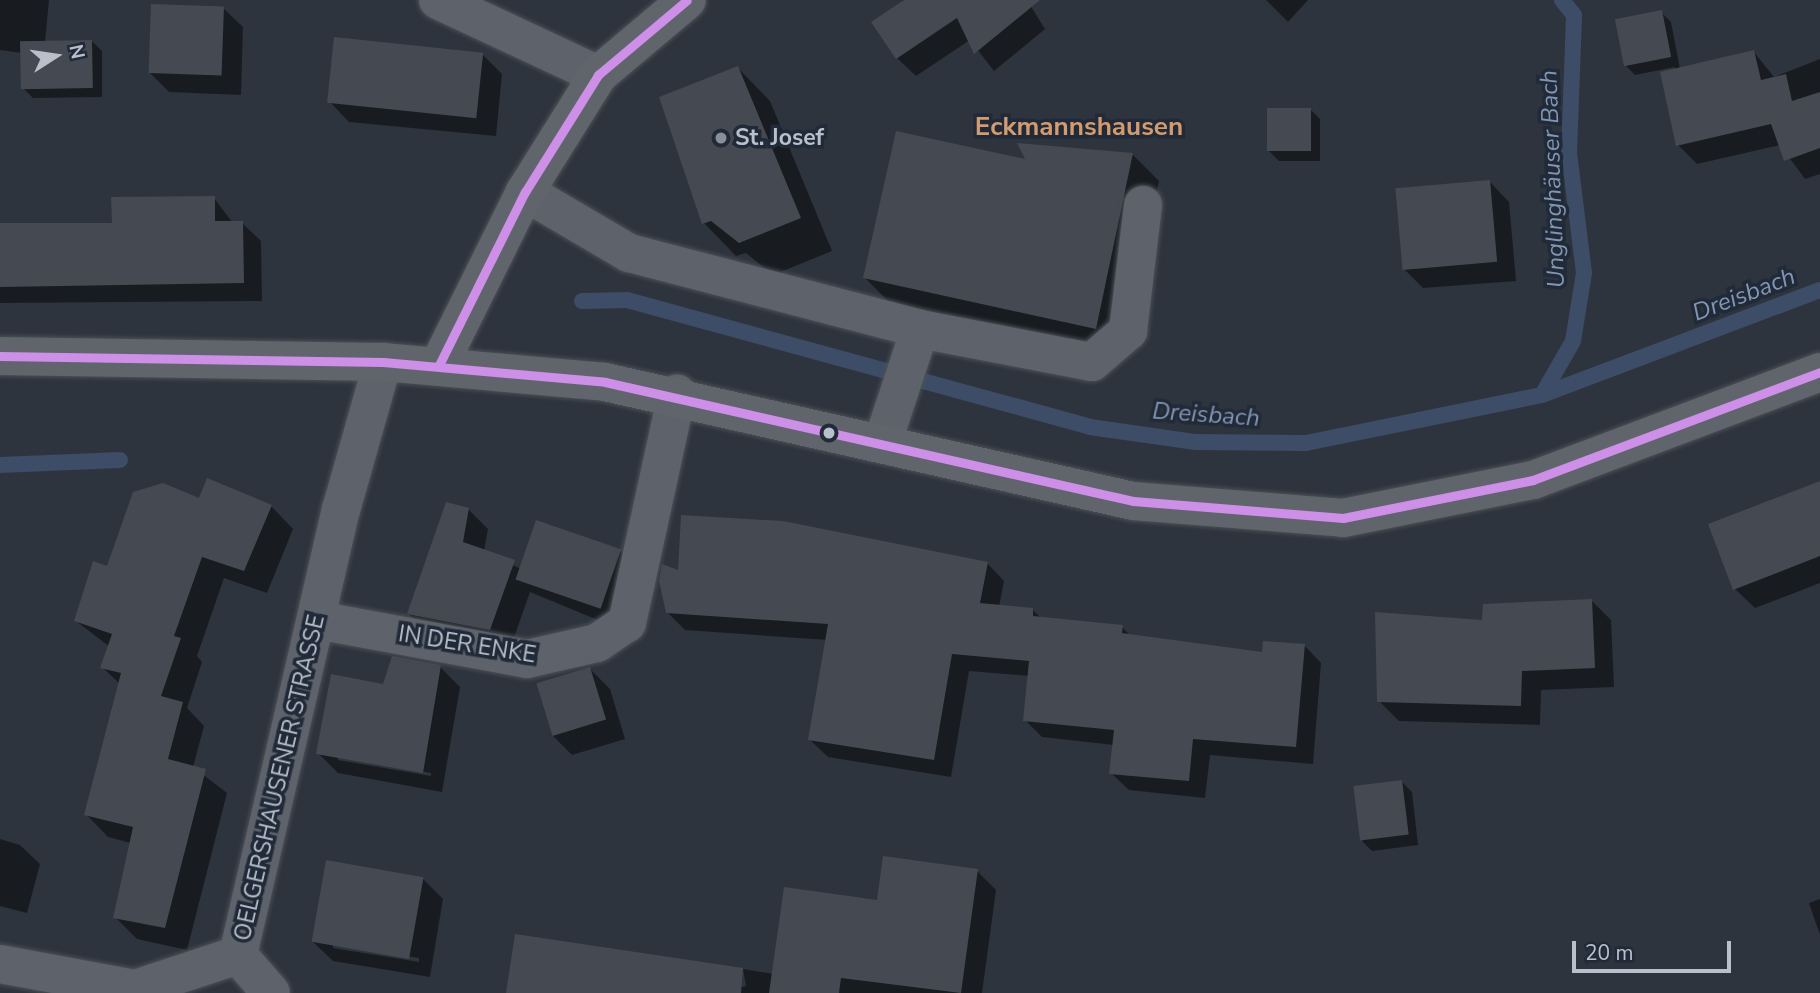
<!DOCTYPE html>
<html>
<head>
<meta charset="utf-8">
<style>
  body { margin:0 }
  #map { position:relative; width:1820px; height:993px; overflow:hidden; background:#2e343d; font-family:"Nunito Sans",sans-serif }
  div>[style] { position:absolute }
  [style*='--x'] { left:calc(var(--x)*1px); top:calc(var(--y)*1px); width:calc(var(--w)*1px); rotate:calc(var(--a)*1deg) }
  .shadow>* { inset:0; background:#0007 }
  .stream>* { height:16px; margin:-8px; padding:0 8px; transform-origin:8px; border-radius:8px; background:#3d4d67 }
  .building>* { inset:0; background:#454951; transform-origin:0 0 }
  .roads { filter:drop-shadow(0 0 2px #4c5057) drop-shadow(0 0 2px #4c5057) }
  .minor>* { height:38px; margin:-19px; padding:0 19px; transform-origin:19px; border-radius:19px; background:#5e626a }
  .major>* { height:38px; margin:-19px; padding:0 19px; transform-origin:19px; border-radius:19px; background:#60656c }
  .bus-1>* { height:9px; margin:-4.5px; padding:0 4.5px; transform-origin:4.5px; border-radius:4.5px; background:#ce8fe9 }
  .dots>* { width:19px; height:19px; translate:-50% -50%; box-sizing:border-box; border:4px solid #212a38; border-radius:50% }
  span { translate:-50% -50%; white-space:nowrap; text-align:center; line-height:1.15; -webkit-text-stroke:7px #212a38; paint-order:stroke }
  .poi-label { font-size:23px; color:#b9c0cc; font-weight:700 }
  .left { translate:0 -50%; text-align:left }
  .street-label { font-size:23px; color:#b9c0cc }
  .water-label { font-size:24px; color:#8295b2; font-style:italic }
  .quarter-label { font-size:26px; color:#d49c6d; font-weight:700 }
  .north { position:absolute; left:21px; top:21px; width:70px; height:70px; -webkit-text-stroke:5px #212a38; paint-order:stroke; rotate:78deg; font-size:19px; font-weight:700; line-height:28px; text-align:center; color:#b9c0cc }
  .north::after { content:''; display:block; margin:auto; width:24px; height:32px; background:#b9c0cc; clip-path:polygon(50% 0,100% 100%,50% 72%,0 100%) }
  .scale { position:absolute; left:1572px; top:941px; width:159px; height:32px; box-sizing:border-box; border:4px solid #b9c0cc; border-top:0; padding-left:9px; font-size:21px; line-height:24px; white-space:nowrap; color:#b9c0cc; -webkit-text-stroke:5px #212a38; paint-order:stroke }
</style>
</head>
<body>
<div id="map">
  <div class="shadow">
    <div style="clip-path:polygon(0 0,49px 0,45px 42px,92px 41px,102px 51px,102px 97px,33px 98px,23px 88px,22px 53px,0 50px)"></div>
    <div style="clip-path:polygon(1027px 0,1045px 29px,994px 71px,970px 40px,916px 76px,897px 58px,903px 0)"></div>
    <div style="clip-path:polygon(1266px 0,1308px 0,1288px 22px)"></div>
    <div style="clip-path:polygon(223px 8px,243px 27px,241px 95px,169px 92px,150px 73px)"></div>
    <div style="clip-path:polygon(1661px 12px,1671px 22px,1680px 69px,1754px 52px,1774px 77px,1820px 59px,1820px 174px,1805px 179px,1780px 145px,1697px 164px,1678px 145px,1675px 67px,1635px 75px,1625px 65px)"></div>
    <div style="clip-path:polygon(482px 54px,502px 74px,496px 136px,349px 122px,330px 102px)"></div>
    <div style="clip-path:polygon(738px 68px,770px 101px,832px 251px,773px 275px,746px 253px,736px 256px,704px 223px)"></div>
    <div style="clip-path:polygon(1310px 109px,1320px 119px,1320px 161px,1279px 161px,1269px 151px)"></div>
    <div style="clip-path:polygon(1020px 145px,1133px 155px,1159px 181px,1122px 355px,891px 304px,865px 278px,1028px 162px)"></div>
    <div style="clip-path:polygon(1490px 182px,1509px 202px,1516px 281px,1423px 288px,1404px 269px)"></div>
    <div style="clip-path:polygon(214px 198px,233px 223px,242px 223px,261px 241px,262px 301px,0 303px,0 224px,113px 225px)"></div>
    <div style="clip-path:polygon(1820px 486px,1820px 583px,1755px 608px,1735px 589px)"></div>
    <div style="clip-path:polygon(200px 500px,271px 506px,293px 529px,267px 593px,224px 578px,197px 656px,202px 662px,187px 708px,204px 726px,193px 767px,227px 793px,187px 950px,137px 939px,115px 917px,131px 843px,108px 837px,86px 814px,120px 684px,102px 667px,110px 647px,76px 621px,108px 568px)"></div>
    <div style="clip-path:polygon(468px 509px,488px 529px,484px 551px,521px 569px,620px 551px,638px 570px,622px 630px,530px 592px,510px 649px,428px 634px,409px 614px)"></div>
    <div style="clip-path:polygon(987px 563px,1004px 581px,999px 607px,1033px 610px,1042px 619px,1122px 627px,1131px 636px,1264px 654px,1304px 645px,1321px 663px,1313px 764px,1210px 755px,1205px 798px,1129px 790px,1111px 773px,1114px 745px,1042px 737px,1025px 720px,1030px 676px,969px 671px,951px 777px,828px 757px,810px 740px,828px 640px,685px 630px,667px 612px,679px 572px)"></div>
    <div style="clip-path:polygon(1591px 600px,1611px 620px,1614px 687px,1541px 690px,1540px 725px,1399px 721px,1379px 701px,1484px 622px)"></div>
    <div style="clip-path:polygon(evenodd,440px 667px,460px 687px,442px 792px,338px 773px,318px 753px,384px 686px,440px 667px,338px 756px,431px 773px,431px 776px,338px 760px,338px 756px)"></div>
    <div style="clip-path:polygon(590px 669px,610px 689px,625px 739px,572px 755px,552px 735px)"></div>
    <div style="clip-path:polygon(1402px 782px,1412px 792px,1418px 845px,1372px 851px,1362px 841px)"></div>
    <div style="clip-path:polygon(0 839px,20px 845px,40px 864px,27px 913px,0 906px)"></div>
    <div style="clip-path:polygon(977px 871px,996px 890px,982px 993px,717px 993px,746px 986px,743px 969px,774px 974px,879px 902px)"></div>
    <div style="clip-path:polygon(evenodd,423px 879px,443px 899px,430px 977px,333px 961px,313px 942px,423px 879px,333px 944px,419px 958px,419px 962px,333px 948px,333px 944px)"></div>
    <div style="clip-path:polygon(1820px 899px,1820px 935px,1809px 903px)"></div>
  </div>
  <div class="stream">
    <div style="--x:582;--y:301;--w:45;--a:-1.3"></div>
    <div style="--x:627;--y:300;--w:480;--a:15.3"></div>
    <div style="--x:1090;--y:427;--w:107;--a:8.1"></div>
    <div style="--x:1196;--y:442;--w:110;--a:0.5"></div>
    <div style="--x:1306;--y:443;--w:241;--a:-11.5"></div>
    <div style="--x:1542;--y:395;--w:297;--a:-20.7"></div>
    <div style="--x:1542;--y:395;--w:62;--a:-60.1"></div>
    <div style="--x:1573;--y:341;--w:69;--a:-80.8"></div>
    <div style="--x:1584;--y:273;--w:121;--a:-97.1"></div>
    <div style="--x:1569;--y:153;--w:138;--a:-87.9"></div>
    <div style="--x:1574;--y:15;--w:19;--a:-129"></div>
    <div style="--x:0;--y:465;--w:120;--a:-2.4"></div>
  </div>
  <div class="building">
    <div style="clip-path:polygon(904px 0,1040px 0,974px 54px,957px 18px,896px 59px,871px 22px)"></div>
    <div style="left:151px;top:4px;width:73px;height:69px;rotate:2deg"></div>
    <div style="left:1662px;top:10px;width:48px;height:48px;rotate:79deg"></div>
    <div style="left:334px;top:37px;width:150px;height:66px;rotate:6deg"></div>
    <div style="left:92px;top:40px;width:48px;height:72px;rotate:89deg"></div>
    <div style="clip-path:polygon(1754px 50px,1761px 80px,1786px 74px,1792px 101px,1820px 92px,1820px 148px,1784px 161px,1771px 124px,1676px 146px,1660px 72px)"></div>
    <div style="clip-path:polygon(738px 66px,801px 218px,739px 243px,711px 221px,702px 224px,659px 97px)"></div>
    <div style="left:1267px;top:108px;width:44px;height:43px"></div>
    <div style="clip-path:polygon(896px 131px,1025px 159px,1017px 143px,1133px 153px,1096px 329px,863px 278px)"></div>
    <div style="left:1490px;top:180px;width:82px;height:95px;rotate:85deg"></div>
    <div style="clip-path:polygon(215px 196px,215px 221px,243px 221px,244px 283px,0 287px,0 223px,112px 223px,111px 197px)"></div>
    <div style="clip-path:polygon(207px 478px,272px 505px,244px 571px,202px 557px,174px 636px,181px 638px,161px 696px,183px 702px,168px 759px,206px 769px,165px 928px,113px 918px,133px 827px,84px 815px,121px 673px,100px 668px,112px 634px,74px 621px,93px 561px,107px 566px,133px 492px,163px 483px,199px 498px)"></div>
    <div style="clip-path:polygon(1820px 481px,1820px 556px,1733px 590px,1708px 524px)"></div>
    <div style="clip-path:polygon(446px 502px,469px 508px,463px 542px,515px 560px,490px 630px,407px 614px)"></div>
    <div style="clip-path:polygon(681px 515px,783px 521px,988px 562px,980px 603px,1033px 608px,1033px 616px,1123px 625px,1122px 633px,1262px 652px,1263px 641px,1305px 644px,1296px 747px,1193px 739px,1189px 781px,1109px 774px,1114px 730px,1023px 721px,1029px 661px,952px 654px,934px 760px,808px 740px,828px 624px,666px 613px,659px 581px,662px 564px,678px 570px)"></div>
    <div style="left:536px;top:520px;width:90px;height:63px;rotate:19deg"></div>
    <div style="clip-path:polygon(1592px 599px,1595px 668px,1522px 671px,1521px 706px,1377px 702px,1375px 612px,1482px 620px,1483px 604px)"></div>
    <div style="clip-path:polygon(392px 656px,441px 665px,423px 773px,316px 754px,331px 674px,383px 684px)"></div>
    <div style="left:590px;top:667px;width:55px;height:56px;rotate:73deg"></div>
    <div style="left:1402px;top:780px;width:55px;height:49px;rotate:83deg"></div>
    <div style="clip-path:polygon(883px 856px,978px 869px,961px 993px,841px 978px,839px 993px,769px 993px,784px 887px,877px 900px)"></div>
    <div style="left:326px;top:860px;width:99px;height:83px;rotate:10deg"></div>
    <div style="clip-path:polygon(515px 934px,743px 968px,741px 993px,506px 993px)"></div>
  </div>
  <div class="roads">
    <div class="minor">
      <div style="--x:438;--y:0;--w:177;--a:25.1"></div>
      <div style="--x:525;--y:192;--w:121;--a:30.4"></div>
      <div style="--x:629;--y:253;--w:301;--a:14.6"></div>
      <div style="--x:920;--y:329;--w:175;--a:10.9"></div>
      <div style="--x:1092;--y:362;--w:48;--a:-40.7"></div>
      <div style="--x:1128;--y:331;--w:127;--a:-83.2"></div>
      <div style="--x:883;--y:441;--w:118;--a:-71.7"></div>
      <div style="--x:317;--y:620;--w:214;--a:10.5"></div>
      <div style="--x:527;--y:659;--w:72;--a:-12.9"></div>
      <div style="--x:597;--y:643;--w:36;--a:-34"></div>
      <div style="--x:627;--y:623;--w:235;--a:-77.7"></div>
      <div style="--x:238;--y:955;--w:50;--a:49"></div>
      <div style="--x:0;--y:964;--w:137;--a:10.5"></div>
      <div style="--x:135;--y:989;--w:108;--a:-18.3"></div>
      <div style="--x:238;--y:955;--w:457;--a:-77"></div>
      <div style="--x:341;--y:510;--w:154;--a:-74.2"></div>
    </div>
    <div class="major">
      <div style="--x:0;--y:356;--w:383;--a:0.9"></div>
      <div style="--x:383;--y:362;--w:223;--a:5.1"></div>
      <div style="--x:605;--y:382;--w:541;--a:12.7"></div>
      <div style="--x:1133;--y:501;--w:211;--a:4.6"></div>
      <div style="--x:1343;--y:518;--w:194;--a:-11.3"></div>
      <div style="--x:1533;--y:480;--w:307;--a:-20.6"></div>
      <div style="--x:439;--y:365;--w:193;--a:-63.6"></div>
      <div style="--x:525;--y:192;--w:138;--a:-58"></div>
      <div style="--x:598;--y:75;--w:116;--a:-40.1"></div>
    </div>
  </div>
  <div class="bus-1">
    <div style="--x:0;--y:356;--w:383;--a:0.9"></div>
    <div style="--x:383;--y:362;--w:223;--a:5.1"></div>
    <div style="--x:605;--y:382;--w:541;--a:12.7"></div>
    <div style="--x:1133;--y:501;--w:211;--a:4.6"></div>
    <div style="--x:1343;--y:518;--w:194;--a:-11.3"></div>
    <div style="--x:1533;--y:480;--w:307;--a:-20.6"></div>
    <div style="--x:439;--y:365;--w:193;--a:-63.6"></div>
    <div style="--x:525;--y:192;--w:138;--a:-58"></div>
    <div style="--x:598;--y:75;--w:116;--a:-40.1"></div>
  </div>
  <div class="dots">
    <div style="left:721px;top:138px;background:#888f9a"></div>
    <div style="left:829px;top:433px;background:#b9c0cc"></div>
  </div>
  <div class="poi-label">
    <span class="left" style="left:735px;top:138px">St. Josef</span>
  </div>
  <div class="street-label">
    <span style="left:467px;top:645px;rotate:9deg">IN DER ENKE</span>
    <span style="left:280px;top:778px;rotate:-77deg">OELGERSHAUSENER STRASSE</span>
  </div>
  <div class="water-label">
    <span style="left:1553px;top:179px;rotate:-92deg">Unglinghäuser Bach</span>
    <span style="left:1744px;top:295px;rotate:-21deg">Dreisbach</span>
    <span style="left:1206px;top:415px;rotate:4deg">Dreisbach</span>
  </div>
  <div class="quarter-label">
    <span style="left:1079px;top:127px">Eckmannshausen</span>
  </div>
  <div class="north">N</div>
  <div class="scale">20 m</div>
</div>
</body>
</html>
